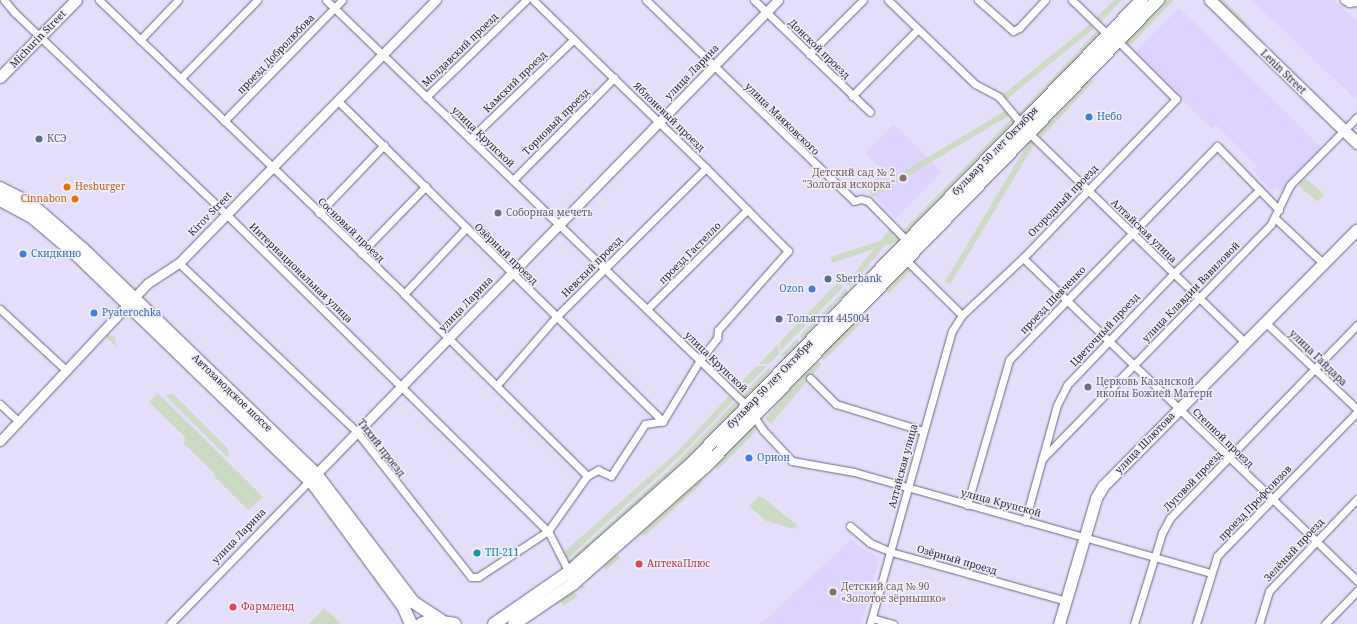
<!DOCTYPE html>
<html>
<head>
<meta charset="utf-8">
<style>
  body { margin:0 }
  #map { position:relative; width:1357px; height:624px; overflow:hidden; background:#e5defb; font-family:"Noto Serif",serif }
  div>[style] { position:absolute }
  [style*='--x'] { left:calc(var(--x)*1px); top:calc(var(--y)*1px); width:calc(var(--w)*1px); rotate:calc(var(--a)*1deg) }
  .built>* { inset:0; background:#ded3fe }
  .green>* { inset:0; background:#ccdac5; transform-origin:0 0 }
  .roads { filter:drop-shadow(0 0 1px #6d6584) drop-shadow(0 0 1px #6d6584) }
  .minor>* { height:7px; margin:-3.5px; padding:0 3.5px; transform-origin:3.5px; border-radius:3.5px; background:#fff }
  .tertiary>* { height:9px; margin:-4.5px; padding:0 4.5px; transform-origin:4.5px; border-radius:4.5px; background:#fff }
  .secondary>* { height:11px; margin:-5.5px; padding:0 5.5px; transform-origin:5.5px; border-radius:5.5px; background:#fff }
  .primary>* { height:12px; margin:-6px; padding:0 6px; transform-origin:6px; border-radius:6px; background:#fff }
  .dots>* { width:11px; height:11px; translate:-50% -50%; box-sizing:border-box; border:2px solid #f1eefc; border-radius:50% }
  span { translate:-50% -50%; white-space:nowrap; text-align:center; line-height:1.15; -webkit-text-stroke:3px #f1eefc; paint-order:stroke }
  .street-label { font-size:10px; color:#2a2633 }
  .shop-label { font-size:10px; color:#366cbe }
  .left { translate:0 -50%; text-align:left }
  .right { translate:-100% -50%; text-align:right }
  .service-label { font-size:10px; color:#4e5e75 }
  .education-label { font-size:10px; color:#785e54 }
  .food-label { font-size:10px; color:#c56008 }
  .worship-label { font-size:10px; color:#5b616d }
  .culture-label { font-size:10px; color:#0d838f }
  .health-label { font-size:10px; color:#be3a42 }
</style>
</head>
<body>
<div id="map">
  <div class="built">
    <div style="clip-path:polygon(1252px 0,1334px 0,1357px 22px,1357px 97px,1355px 99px)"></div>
    <div style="clip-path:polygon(1179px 8px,1323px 149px,1281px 191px,1276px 187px,1272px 191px,1253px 170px,1257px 166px,1216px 125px,1212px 129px,1134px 53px)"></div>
    <div style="clip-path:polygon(893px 124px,942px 171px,896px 218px,863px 186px,880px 168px,865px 153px)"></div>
    <div style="clip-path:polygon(851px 540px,879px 559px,861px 624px,760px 624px)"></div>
  </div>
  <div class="green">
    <div style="clip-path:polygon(1114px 0,1122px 0,1099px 24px,1095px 19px)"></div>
    <div style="clip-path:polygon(1162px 0,1174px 0,1128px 48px,1125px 42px)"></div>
    <div style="clip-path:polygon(1216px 0,1223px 0,1252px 28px,1241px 25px)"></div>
    <div style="left:1090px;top:24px;width:6px;height:114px;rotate:51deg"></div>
    <div style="clip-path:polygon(1097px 31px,1102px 36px,1021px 116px,1018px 114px)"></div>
    <div style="clip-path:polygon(1091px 79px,1094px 81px,1040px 139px,1037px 133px,1080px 86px)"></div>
    <div style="left:1008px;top:109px;width:6px;height:161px;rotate:59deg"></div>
    <div style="clip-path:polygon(1013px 117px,1015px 123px,907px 237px,902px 232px)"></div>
    <div style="left:1030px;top:140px;width:6px;height:165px;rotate:31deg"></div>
    <div style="left:1305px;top:178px;width:25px;height:10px;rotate:40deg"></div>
    <div style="left:891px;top:228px;width:6px;height:71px;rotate:39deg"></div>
    <div style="left:898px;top:235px;width:6px;height:71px;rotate:72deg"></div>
    <div style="clip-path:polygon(905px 267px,911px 270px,889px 294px,886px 291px,892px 279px)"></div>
    <div style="clip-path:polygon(838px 282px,843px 287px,780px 351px,780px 342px)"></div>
    <div style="clip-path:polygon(846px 289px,849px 295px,847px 298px,842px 298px,826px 314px,826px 320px,805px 342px,800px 336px)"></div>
    <div style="clip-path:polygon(857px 321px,860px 324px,824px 360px,819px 355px,846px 327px)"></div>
    <div style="clip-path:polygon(108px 335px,115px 337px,116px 347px,106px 337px)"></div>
    <div style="clip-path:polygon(797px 339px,802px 345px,785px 358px,781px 355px)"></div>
    <div style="clip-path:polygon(778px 344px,779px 354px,769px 364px,759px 364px)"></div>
    <div style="left:815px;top:359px;width:8px;height:78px;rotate:40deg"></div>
    <div style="clip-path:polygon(757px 366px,767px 366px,738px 395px,736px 387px)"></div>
    <div style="clip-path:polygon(770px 367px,771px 373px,761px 387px,746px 401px,740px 397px)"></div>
    <div style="clip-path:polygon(158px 393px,263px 497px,259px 501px,248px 510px,213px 475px,214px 473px,184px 444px,185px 437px,149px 402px)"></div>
    <div style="clip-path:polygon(168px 394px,174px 395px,227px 448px,229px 455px,227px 457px,166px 396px)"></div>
    <div style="clip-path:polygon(729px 396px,734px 400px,682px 454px,566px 560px,564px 552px,677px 452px)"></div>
    <div style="clip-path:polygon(736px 401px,739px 406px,700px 450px,572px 564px,567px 562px,671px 468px)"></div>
    <div style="clip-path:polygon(752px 425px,758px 429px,718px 470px,712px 464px)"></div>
    <div style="clip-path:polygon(706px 473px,700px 485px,646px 535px,641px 535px,639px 532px)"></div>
    <div style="clip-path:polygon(758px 497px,762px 497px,797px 525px,795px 529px,766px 521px,749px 506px)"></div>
    <div style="clip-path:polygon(635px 536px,638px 542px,634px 538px,616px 553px,620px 558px,606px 570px,603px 566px,582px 585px,586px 589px,580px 588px,579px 585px)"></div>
    <div style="clip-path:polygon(573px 591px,578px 596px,563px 606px,560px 601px)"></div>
    <div style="clip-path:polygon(324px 608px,340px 622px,338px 624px,309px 624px)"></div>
  </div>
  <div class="roads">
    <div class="minor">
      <div style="--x:4;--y:0;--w:17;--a:50"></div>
      <div style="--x:15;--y:13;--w:291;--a:43.6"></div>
      <div style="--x:226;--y:214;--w:452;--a:44.6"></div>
      <div style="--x:548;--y:531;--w:46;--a:62.9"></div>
      <div style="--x:99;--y:0;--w:424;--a:43.9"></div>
      <div style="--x:404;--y:294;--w:258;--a:44.8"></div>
      <div style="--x:326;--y:0;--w:586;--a:43.96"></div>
      <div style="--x:748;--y:407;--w:27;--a:57"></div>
      <div style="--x:763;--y:430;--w:42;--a:46.9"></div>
      <div style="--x:792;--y:461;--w:63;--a:10.1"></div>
      <div style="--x:854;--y:472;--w:370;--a:15.8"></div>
      <div style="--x:646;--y:0;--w:289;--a:44"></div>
      <div style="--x:854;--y:201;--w:7;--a:-16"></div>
      <div style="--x:861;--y:199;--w:7;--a:16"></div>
      <div style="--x:868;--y:201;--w:57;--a:45.7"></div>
      <div style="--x:754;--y:0;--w:161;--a:44"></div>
      <div style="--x:888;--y:0;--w:121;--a:44"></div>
      <div style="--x:975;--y:84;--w:27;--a:28"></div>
      <div style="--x:999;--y:97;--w:47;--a:50.2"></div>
      <div style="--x:1029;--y:133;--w:301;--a:44.1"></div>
      <div style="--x:978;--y:0;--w:47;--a:41.5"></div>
      <div style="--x:1013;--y:31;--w:7;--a:-27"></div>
      <div style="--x:1019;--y:28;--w:38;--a:-47"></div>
      <div style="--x:1072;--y:0;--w:50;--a:44.2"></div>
      <div style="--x:1344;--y:0;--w:6;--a:31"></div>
      <div style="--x:1349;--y:3;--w:8;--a:-7"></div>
      <div style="--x:140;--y:40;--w:55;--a:-46.5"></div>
      <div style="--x:809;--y:54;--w:76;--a:-45"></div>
      <div style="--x:181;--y:78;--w:109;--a:-45.7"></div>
      <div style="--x:852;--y:96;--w:93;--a:-45.4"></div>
      <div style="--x:426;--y:97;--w:139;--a:-44.1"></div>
      <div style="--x:337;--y:100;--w:458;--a:44.6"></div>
      <div style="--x:224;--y:121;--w:169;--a:-45.7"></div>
      <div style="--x:470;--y:139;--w:144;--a:-43.9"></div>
      <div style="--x:513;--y:180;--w:144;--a:-45.3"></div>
      <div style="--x:319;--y:213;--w:94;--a:-46.3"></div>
      <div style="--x:1275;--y:218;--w:66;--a:43.2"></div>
      <div style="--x:361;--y:253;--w:93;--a:-45.9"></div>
      <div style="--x:1023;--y:258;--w:465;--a:44"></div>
      <div style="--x:906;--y:260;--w:78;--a:44.5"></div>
      <div style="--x:179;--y:263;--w:245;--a:43.5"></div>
      <div style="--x:357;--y:432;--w:184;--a:51.8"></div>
      <div style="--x:471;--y:577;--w:7;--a:0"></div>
      <div style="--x:478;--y:577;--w:84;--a:-33.3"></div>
      <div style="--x:548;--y:531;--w:67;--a:-54.7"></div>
      <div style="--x:587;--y:476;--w:13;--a:-29"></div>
      <div style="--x:598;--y:470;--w:14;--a:25"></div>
      <div style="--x:611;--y:476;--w:62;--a:-56.8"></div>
      <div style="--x:645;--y:424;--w:18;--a:-9"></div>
      <div style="--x:663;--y:421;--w:71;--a:-58.8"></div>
      <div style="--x:700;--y:360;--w:28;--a:-52"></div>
      <div style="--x:717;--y:338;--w:8;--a:-83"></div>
      <div style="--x:718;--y:330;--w:106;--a:-48.5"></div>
      <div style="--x:788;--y:251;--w:117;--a:-134.7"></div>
      <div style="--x:706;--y:168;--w:241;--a:-135.8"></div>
      <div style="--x:404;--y:294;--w:91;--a:-46.8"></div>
      <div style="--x:0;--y:309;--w:91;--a:42.8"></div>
      <div style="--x:647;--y:309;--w:141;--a:-44.7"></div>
      <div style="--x:1265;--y:322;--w:127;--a:43.4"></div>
      <div style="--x:810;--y:378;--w:37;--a:45"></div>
      <div style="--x:836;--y:404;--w:91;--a:17.2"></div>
      <div style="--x:497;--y:385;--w:90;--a:-49.1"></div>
      <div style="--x:556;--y:317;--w:211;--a:-44.8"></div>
      <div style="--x:0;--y:404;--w:26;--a:43"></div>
      <div style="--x:1042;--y:459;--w:328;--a:-45.7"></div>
      <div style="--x:1271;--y:224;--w:43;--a:-64"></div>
      <div style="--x:1290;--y:185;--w:95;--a:-45.4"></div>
      <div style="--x:967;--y:505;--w:151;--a:-73.8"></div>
      <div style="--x:1009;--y:360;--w:298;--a:-45.8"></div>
      <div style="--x:1217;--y:146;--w:89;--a:45.9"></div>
      <div style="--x:1025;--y:521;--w:120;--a:-74.6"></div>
      <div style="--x:1057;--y:405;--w:22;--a:-63"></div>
      <div style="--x:1067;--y:385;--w:155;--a:-46.3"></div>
      <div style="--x:1174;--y:273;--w:119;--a:-44.3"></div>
      <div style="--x:850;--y:526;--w:26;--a:40"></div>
      <div style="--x:870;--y:543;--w:23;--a:23"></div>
      <div style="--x:891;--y:552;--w:182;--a:15.6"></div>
      <div style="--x:872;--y:618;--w:22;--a:16"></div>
      <div style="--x:170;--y:624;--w:204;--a:-45.8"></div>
      <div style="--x:870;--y:624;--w:304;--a:-74.4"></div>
      <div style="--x:952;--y:331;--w:19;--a:-58"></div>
      <div style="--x:962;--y:315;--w:83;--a:-43.1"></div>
      <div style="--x:1023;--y:258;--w:221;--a:-46.1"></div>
      <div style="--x:1176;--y:99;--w:82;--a:-135"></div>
      <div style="--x:1134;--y:624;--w:95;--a:-72.9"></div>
      <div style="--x:1162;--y:533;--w:17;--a:-62"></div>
      <div style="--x:1170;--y:518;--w:269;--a:-45.9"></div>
      <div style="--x:1196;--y:624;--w:71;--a:-72.8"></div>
      <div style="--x:1217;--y:556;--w:201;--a:-45.8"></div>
      <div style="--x:1259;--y:624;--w:34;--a:-73"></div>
      <div style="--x:1269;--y:591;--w:127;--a:-46.3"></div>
      <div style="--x:1325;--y:624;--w:46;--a:-45.9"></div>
    </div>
    <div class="tertiary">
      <div style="--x:0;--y:441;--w:216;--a:-46.9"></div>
      <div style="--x:148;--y:283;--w:37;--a:-33"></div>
      <div style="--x:179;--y:263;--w:368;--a:-45.7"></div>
      <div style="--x:316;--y:474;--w:662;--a:-45.73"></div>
    </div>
    <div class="secondary">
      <div style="--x:1210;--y:0;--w:205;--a:44.2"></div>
      <div style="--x:0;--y:77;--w:108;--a:-45.4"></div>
      <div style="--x:1059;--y:624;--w:131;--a:-73.6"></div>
      <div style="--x:1096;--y:498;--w:14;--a:-60"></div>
      <div style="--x:1103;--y:486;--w:361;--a:-45.3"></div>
    </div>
    <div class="primary">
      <div style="--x:0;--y:188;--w:34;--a:27"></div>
      <div style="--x:30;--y:203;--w:70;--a:41"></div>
      <div style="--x:83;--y:249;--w:324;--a:44"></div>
      <div style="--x:316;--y:474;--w:161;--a:52.8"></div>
      <div style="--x:413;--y:602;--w:33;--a:33"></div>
      <div style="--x:0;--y:200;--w:36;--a:28"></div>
      <div style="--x:32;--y:217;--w:60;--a:40.3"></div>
      <div style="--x:78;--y:256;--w:329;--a:44.1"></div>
      <div style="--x:314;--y:485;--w:150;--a:53.7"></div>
      <div style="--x:403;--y:606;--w:20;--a:66"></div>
      <div style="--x:421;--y:624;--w:10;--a:-24"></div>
      <div style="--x:430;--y:620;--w:25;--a:9"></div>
      <div style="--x:494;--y:624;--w:91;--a:-34.7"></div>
      <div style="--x:569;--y:572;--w:164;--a:-41.5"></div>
      <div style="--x:692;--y:463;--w:646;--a:-45.82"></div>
      <div style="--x:514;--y:624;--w:71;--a:-34.1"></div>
      <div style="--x:573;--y:584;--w:176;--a:-41.6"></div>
      <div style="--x:705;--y:467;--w:651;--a:-45.87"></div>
    </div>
  </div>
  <div class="dots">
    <div style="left:1089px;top:117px;background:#3f7fe0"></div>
    <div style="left:39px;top:139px;background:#5c6f8a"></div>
    <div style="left:903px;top:178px;background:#8d6e63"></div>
    <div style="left:67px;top:187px;background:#e8710a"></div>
    <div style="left:75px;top:199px;background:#e8710a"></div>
    <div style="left:498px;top:213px;background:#6b7280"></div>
    <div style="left:23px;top:254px;background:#3f7fe0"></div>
    <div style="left:828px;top:279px;background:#5c6f8a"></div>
    <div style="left:812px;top:289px;background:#3f7fe0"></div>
    <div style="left:94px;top:313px;background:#3f7fe0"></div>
    <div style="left:779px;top:319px;background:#5c6f8a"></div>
    <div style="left:1088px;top:387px;background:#6b7280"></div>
    <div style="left:749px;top:458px;background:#3f7fe0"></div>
    <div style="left:477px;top:553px;background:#0f9aa8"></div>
    <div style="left:639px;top:564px;background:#e0444e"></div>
    <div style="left:833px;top:592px;background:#8d6e63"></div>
    <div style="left:233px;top:607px;background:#e0444e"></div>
  </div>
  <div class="street-label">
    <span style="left:38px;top:39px;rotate:-46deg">Michurin Street</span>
    <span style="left:819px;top:49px;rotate:44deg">Донской проезд</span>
    <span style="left:460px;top:50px;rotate:-44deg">Молдавский проезд</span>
    <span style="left:276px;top:54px;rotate:-46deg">проезд Добролюбова</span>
    <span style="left:692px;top:72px;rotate:-46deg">улица Ларина</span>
    <span style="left:1283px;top:72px;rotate:44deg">Lenin Street</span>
    <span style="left:515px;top:82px;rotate:-44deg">Камский проезд</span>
    <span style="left:669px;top:117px;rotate:44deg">Яблоневый проезд</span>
    <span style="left:782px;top:119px;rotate:44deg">улица Маяковского</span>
    <span style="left:556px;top:122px;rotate:-45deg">Торновый проезд</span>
    <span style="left:483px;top:137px;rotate:44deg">улица Крупской</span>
    <span style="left:995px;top:151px;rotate:-46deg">бульвар 50 лет Октября</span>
    <span style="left:1063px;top:201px;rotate:-46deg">Огородный проезд</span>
    <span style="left:210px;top:214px;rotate:-46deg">Kirov Street</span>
    <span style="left:351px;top:230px;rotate:44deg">Сосновый проезд</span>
    <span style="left:1144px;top:231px;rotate:44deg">Алтайская улица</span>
    <span style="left:690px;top:253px;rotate:-45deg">проезд Гастелло</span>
    <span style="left:506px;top:254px;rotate:44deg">Озёрный проезд</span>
    <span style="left:592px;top:267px;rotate:-45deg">Невский проезд</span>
    <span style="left:301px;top:273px;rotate:44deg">Интернациональная улица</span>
    <span style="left:1191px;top:292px;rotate:-46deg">улица Клавдии Вавиловой</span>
    <span style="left:1053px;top:300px;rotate:-46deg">проезд Шевченко</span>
    <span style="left:466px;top:304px;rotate:-46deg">улица Ларина</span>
    <span style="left:1105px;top:330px;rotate:-47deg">Цветочный проезд</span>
    <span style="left:1318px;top:358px;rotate:44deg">улица Гайдара</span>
    <span style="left:716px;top:362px;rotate:44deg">улица Крупской</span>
    <span style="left:770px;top:384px;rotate:-46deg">бульвар 50 лет Октября</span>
    <span style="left:232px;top:393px;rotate:44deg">Автозаводское шоссе</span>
    <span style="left:1223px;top:438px;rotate:44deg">Степной проезд</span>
    <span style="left:1145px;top:443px;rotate:-46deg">улица Шлютова</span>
    <span style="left:381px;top:448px;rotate:52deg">Тихий проезд</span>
    <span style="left:903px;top:466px;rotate:-75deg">Алтайская улица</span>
    <span style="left:1193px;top:481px;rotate:-46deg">Луговой проезд</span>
    <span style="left:1001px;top:503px;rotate:15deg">улица Крупской</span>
    <span style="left:1255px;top:503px;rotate:-46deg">проезд Профсоюзов</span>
    <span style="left:239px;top:536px;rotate:-46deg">улица Ларина</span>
    <span style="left:1294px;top:550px;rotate:-47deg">Зелёный проезд</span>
    <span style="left:957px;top:560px;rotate:16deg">Озёрный проезд</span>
  </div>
  <div class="shop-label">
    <span class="left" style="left:1097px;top:117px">Небо</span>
    <span class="left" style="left:31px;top:254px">Скидкино</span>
    <span class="right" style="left:804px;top:289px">Ozon</span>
    <span class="left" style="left:102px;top:313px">Pyaterochka</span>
    <span class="left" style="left:757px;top:458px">Орион</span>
  </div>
  <div class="service-label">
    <span class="left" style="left:47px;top:139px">КСЭ</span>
    <span class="left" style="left:836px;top:279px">Sberbank</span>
    <span class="left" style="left:787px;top:319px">Тольятти 445004</span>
  </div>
  <div class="education-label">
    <span class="right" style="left:895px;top:178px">Детский сад № 2<br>"Золотая искорка"</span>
    <span class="left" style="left:841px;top:592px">Детский сад № 90<br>«Золотое зёрнышко»</span>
  </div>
  <div class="food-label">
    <span class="left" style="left:75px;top:187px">Hesburger</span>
    <span class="right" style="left:67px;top:199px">Cinnabon</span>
  </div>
  <div class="worship-label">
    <span class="left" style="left:506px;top:213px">Cоборная мечеть</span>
    <span class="left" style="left:1096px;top:387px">Церковь Казанской<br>иконы Божией Матери</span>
  </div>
  <div class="culture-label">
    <span class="left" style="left:485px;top:553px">ТП-211</span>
  </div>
  <div class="health-label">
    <span class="left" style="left:647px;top:564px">АптекаПлюс</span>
    <span class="left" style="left:241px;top:607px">Фармленд</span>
  </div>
</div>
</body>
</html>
